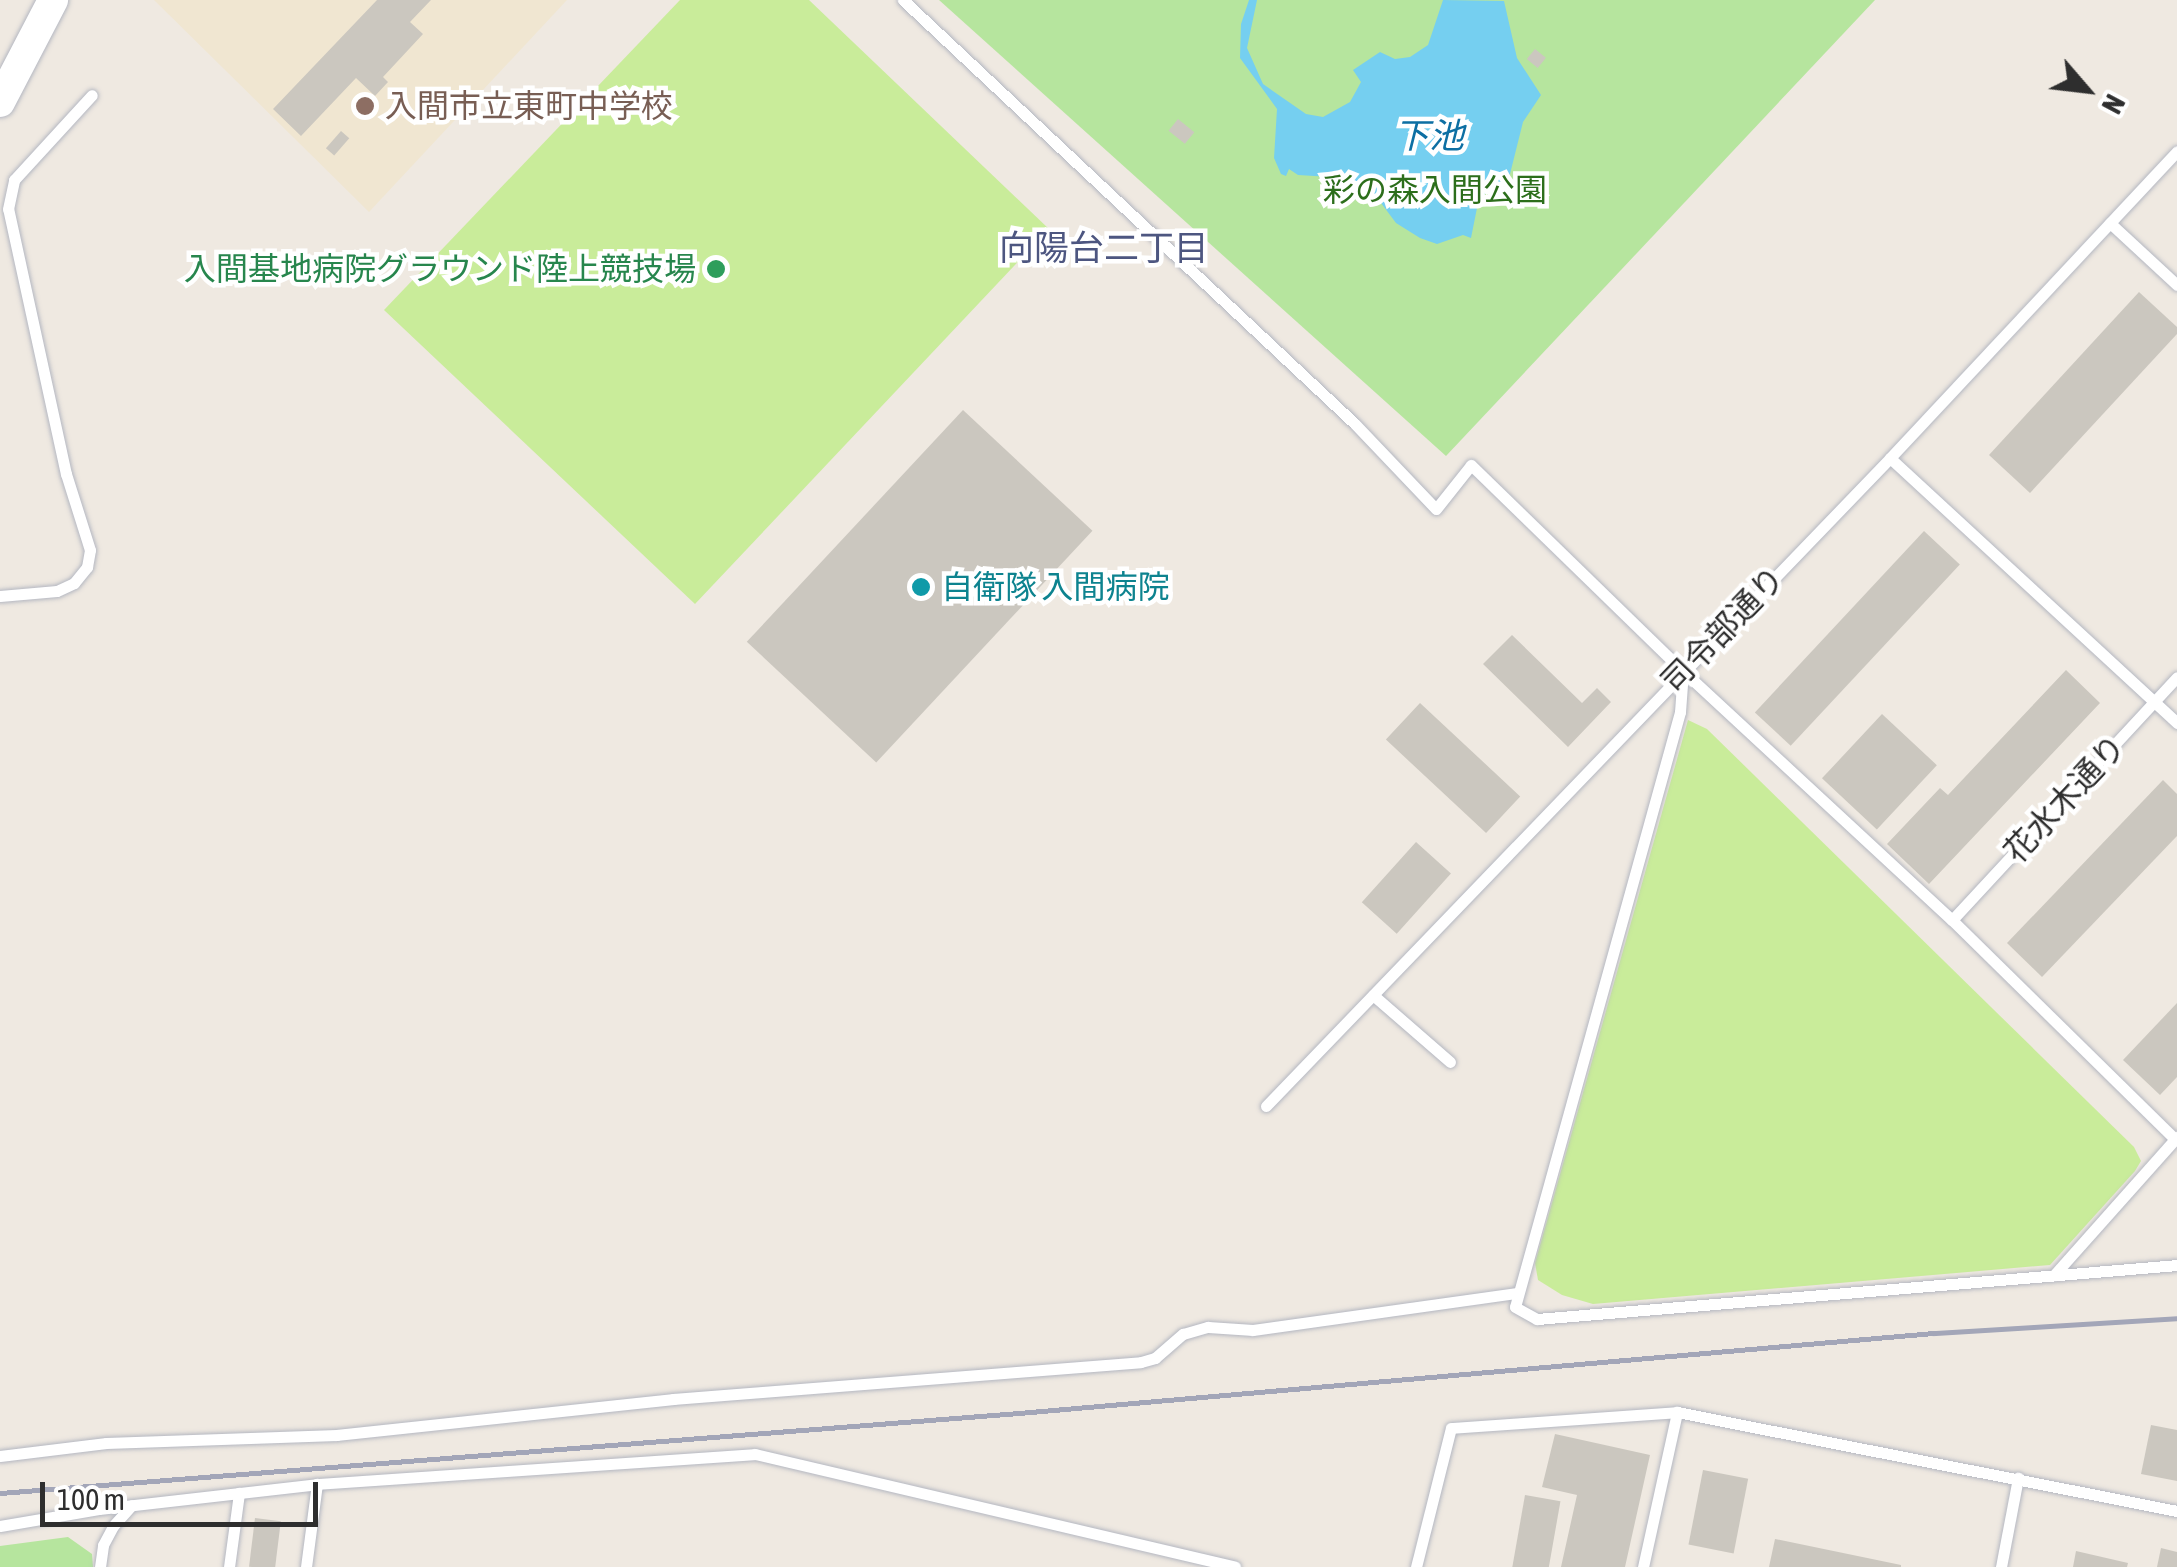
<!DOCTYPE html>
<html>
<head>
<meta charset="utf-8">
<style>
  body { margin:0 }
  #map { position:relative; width:2177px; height:1567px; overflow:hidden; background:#efe9e1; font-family:"Asap Condensed","Noto Sans JP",sans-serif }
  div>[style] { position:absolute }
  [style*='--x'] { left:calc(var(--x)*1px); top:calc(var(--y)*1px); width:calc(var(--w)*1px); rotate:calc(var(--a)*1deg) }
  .education>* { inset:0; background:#f0e6d1 }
  .green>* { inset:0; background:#b6e59e }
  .pitch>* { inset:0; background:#c9ec9a }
  .water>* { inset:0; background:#75cff0 }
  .building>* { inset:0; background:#cbc7bf; transform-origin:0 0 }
  .roads { filter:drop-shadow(0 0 2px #b4b7c1) drop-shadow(0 0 2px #b4b7c1) }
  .lane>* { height:11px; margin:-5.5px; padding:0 5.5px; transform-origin:5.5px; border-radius:5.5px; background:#fff }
  .secondary>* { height:30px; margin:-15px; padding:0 15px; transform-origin:15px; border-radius:15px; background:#fff }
  .rail>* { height:5px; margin:-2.5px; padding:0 2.5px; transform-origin:2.5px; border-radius:2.5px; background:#a3a6b8 }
  .dots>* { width:28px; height:28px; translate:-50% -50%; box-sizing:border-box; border:5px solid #fff; border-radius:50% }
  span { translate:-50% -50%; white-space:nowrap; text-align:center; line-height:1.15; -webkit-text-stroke:9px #fff; paint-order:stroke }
  .education-label { font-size:32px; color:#785e54 }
  .left { translate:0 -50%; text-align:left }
  .park-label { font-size:32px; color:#2c6e1b }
  .leisure-label { font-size:32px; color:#27864d }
  .right { translate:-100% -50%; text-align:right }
  .culture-label { font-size:32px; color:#0d838f }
  .street-label { font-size:32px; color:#2e2e2e }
  .water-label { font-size:35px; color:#0d6fa3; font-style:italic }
  .neighbourhood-label { font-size:35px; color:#4d5680 }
  .north { position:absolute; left:2037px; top:40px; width:100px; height:100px; -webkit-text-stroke:8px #fff; paint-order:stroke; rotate:118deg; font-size:28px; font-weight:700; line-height:40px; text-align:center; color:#2e2e2e }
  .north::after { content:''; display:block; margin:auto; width:35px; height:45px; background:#2e2e2e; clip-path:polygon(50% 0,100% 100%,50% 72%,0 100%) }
  .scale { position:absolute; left:40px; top:1482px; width:278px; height:45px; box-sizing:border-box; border:5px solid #2e2e2e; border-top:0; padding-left:12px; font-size:30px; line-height:35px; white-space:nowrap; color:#2e2e2e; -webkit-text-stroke:8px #fff; paint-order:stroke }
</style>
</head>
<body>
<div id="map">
  <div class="education">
    <div style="clip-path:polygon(154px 0,567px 0,369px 212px)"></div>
  </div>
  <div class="green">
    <div style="clip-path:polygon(939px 0,1875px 0,1446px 456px)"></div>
    <div style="clip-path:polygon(68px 1537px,92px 1554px,93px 1567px,0 1567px,0 1546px)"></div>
  </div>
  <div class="pitch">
    <div style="clip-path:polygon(680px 0,809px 0,1049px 229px,695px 604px,384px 310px)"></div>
    <div style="clip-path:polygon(1688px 720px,1707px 729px,2134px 1147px,2141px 1161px,2135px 1171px,2050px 1265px,1593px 1304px,1562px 1295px,1538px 1280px,1535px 1263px)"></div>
  </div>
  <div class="water">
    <div style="clip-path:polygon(1249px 0,1257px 0,1247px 48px,1263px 84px,1306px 114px,1323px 117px,1350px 102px,1361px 82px,1353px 70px,1380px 52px,1395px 59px,1410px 57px,1428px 45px,1443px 0,1504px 1px,1517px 58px,1541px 95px,1523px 122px,1510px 174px,1484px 195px,1477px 208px,1471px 238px,1463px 235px,1437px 244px,1420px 238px,1396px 223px,1372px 191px,1347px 178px,1298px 175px,1289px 169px,1286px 176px,1281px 174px,1274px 158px,1277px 109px,1240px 58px,1241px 24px)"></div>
  </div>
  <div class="building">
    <div style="clip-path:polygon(377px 0,431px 0,410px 22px,423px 34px,383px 77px,388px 82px,375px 96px,356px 78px,301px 136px,273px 109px)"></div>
    <div style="left:1535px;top:49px;width:14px;height:13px;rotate:39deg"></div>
    <div style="left:1178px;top:119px;width:21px;height:15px;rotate:39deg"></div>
    <div style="left:341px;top:131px;width:11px;height:23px;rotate:41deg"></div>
    <div style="clip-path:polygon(2139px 292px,2177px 327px,2177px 334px,2030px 493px,1989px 455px)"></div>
    <div style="left:963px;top:410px;width:177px;height:317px;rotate:43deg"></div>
    <div style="left:1924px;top:531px;width:49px;height:248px;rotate:43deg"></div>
    <div style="clip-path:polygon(1512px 635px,1582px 703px,1597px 688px,1611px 702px,1568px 747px,1483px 664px)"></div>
    <div style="clip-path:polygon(2066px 670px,2100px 703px,1929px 884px,1887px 844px,1940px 788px,1948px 795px)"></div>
    <div style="left:1420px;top:703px;width:137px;height:50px;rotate:43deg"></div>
    <div style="left:1882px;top:714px;width:75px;height:88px;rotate:43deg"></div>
    <div style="clip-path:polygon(2163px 780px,2177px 794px,2177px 836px,2042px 977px,2007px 943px)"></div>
    <div style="left:1416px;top:842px;width:47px;height:81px;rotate:42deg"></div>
    <div style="clip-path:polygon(2177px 1003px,2177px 1077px,2160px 1095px,2123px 1060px)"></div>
    <div style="clip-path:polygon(2151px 1425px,2177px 1430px,2177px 1481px,2141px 1474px)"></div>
    <div style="clip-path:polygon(1555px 1434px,1650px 1455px,1625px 1567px,1561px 1567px,1577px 1495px,1542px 1487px)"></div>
    <div style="left:1703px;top:1470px;width:46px;height:76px;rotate:11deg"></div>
    <div style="left:1525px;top:1495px;width:36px;height:73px;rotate:10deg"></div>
    <div style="left:255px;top:1518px;width:26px;height:49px;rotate:7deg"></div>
    <div style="clip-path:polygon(1775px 1539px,1901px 1565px,1901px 1567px,1769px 1567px)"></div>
    <div style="clip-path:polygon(2161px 1548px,2177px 1552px,2177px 1567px,2157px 1567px)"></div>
    <div style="clip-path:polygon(2076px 1551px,2128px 1563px,2127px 1567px,2073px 1567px)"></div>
  </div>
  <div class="roads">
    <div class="lane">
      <div style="--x:903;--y:0;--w:620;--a:43.17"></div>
      <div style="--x:1355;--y:424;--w:117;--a:46.4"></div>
      <div style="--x:1436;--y:509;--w:56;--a:-51.5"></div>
      <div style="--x:1471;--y:465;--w:296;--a:44.2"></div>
      <div style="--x:1683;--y:671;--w:367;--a:42.8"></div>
      <div style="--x:1952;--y:920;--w:313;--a:44.5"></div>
      <div style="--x:2110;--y:223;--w:91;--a:42.8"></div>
      <div style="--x:1890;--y:458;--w:391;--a:42.7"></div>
      <div style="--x:0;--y:596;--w:57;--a:-5"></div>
      <div style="--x:57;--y:591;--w:19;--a:-25"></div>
      <div style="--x:74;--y:583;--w:21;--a:-51"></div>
      <div style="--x:87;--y:567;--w:17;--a:-80"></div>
      <div style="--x:90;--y:550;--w:80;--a:-107.5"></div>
      <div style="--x:66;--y:474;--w:271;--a:-102.3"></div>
      <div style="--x:8;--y:209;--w:30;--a:-78"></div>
      <div style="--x:14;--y:180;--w:115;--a:-47.5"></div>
      <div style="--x:1683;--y:671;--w:41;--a:94.2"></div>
      <div style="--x:1680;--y:712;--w:617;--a:105.5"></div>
      <div style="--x:1515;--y:1307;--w:25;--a:29"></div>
      <div style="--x:1537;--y:1319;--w:642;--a:-4.82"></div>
      <div style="--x:1952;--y:920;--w:331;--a:-47.2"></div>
      <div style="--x:1373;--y:995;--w:102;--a:41"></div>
      <div style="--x:1266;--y:1106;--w:900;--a:-46.08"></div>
      <div style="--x:1890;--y:458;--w:420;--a:-46.9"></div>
      <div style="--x:2054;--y:1275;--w:185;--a:-48.3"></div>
      <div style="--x:0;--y:1456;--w:107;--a:-7"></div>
      <div style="--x:106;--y:1443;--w:231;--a:-2"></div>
      <div style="--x:337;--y:1435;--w:338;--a:-6.1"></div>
      <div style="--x:673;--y:1399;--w:469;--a:-4.5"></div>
      <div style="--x:1141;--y:1362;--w:15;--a:-16"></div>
      <div style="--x:1155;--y:1358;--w:37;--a:-41"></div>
      <div style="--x:1183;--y:1334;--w:26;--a:-16"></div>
      <div style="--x:1208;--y:1327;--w:45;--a:3.8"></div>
      <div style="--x:1253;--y:1330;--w:265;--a:-8"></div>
      <div style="--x:0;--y:1526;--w:100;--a:-9.7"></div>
      <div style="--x:99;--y:1509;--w:219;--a:-6.5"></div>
      <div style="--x:317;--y:1484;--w:439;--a:-3.9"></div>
      <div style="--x:755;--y:1454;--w:493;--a:13.2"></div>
      <div style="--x:100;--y:1567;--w:22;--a:-82"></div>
      <div style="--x:103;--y:1545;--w:21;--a:-62"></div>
      <div style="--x:113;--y:1526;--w:28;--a:-48"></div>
      <div style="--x:229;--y:1567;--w:75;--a:-82.3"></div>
      <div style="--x:306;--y:1567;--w:84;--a:-82.5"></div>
      <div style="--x:1416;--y:1567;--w:143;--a:-75.9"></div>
      <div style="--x:1451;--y:1428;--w:227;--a:-4"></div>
      <div style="--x:1677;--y:1412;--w:510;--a:11.2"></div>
      <div style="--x:1643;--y:1567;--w:159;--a:-77.6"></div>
      <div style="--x:2001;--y:1567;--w:91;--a:-79.2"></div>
    </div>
    <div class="secondary">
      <div style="--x:0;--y:102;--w:115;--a:-62.5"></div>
    </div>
  </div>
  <div class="rail">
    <div style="--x:0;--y:1493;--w:1022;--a:-4.49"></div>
    <div style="--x:1019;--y:1413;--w:918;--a:-5"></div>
    <div style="--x:1934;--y:1333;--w:243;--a:-3.5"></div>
  </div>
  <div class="dots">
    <div style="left:365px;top:106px;background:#8d6e63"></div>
    <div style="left:716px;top:269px;background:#2e9e5b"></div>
    <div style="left:921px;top:587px;background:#0f9aa8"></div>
  </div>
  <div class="education-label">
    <span class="left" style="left:385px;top:106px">入間市立東町中学校</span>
  </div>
  <div class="park-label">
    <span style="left:1435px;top:190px">彩の森入間公園</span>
  </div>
  <div class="leisure-label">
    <span class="right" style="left:696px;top:269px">入間基地病院グラウンド陸上競技場</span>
  </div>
  <div class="culture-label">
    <span class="left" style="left:941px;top:587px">自衛隊 入間病院</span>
  </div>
  <div class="street-label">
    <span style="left:1723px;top:630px;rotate:-46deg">司令部通り</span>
    <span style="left:2065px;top:799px;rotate:-47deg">花水木通り</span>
  </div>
  <div class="water-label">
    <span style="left:1429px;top:135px">下池</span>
  </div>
  <div class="neighbourhood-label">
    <span style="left:1104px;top:247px">向陽台二丁目</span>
  </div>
  <div class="north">N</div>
  <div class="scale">100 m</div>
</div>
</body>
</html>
